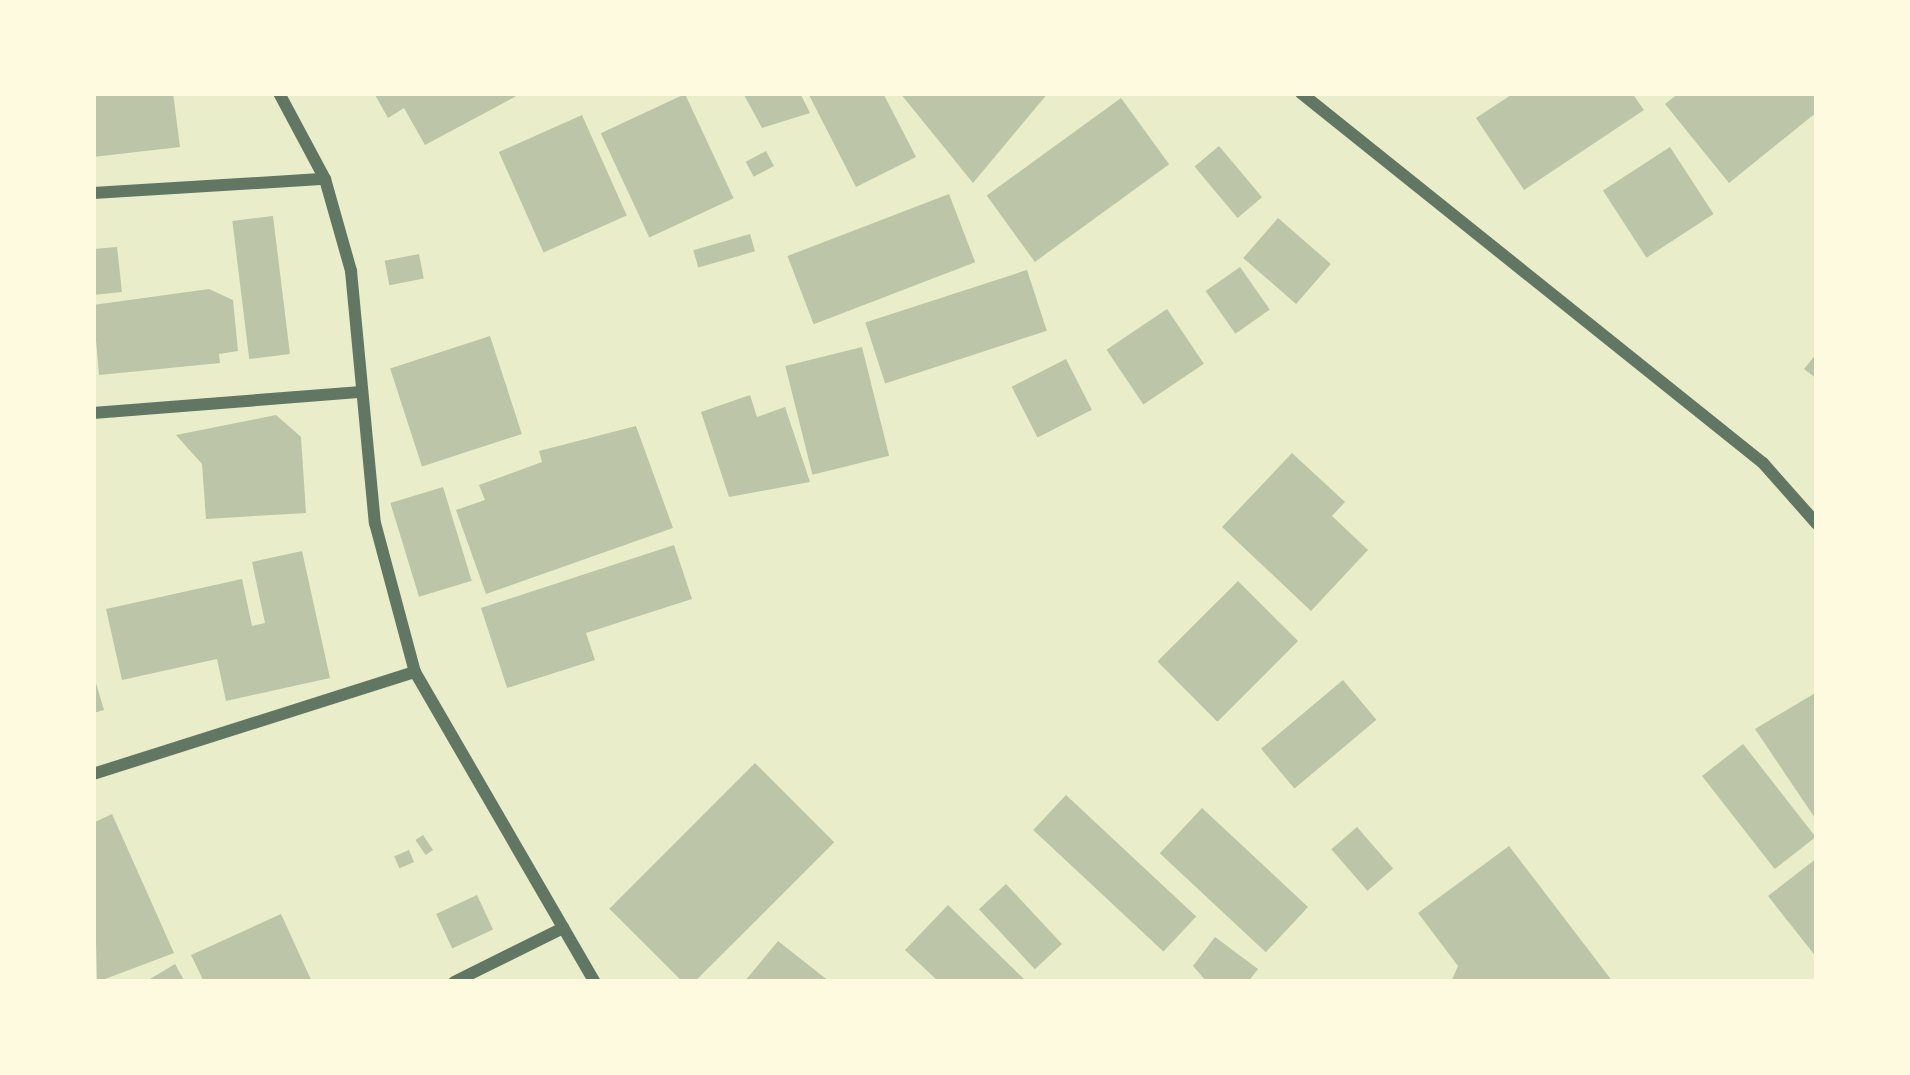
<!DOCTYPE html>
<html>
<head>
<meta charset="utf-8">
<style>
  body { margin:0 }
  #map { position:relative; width:1910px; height:1075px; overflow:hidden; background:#e9edc9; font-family:"Public Sans",sans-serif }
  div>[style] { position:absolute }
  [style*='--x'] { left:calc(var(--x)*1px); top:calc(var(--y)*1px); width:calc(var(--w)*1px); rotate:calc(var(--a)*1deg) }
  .building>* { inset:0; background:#bcc5a7; transform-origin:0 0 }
  .minor>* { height:12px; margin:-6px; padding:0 6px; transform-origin:6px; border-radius:6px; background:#617663 }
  span { translate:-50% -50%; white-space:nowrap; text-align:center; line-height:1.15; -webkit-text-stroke:12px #fefae0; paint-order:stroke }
  .frame { position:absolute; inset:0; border:96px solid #fefae0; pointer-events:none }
</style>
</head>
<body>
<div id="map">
  <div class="building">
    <div style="clip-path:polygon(93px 93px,173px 93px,180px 147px,93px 157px)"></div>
    <div style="clip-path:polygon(374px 93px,522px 93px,425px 145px,404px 108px,388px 118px)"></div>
    <div style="clip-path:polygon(743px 93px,800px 93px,810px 113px,762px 128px)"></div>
    <div style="clip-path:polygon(808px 93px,883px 93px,916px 157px,856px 187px)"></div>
    <div style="clip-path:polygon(900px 93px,1048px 93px,973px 183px)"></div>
    <div style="clip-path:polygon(1514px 93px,1632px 93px,1644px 110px,1524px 190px,1476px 118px)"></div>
    <div style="clip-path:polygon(1679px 93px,1817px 93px,1817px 112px,1729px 183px,1665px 104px)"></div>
    <div style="left:685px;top:94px;width:115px;height:93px;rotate:65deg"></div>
    <div style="left:1121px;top:98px;width:82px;height:166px;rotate:54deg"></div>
    <div style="left:582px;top:115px;width:110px;height:91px;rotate:66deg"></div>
    <div style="left:1219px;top:146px;width:67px;height:32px;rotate:50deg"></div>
    <div style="left:1670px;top:147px;width:80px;height:80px;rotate:57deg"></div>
    <div style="left:766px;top:151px;width:17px;height:23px;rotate:62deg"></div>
    <div style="left:949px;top:194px;width:73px;height:173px;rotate:69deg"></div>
    <div style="left:273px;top:216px;width:139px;height:41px;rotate:83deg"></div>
    <div style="left:1278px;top:218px;width:70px;height:53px;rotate:41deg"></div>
    <div style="left:750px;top:234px;width:18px;height:59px;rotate:74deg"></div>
    <div style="clip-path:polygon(117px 247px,122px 292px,93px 295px,93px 249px)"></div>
    <div style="left:419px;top:254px;width:25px;height:35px;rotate:79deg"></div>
    <div style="left:1240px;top:267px;width:52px;height:42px;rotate:55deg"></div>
    <div style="left:1027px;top:270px;width:64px;height:170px;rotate:72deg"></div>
    <div style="clip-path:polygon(209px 289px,233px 300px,238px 351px,219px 354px,220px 363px,99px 375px,93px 305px)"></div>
    <div style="left:1167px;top:309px;width:66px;height:73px;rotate:56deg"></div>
    <div style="left:490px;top:336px;width:103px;height:105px;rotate:72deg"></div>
    <div style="left:862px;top:347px;width:112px;height:79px;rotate:76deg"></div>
    <div style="clip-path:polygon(1817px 353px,1817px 379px,1804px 369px)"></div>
    <div style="left:1066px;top:359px;width:57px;height:61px;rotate:63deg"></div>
    <div style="clip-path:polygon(750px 395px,757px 417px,785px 407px,810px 482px,729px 497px,701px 412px)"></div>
    <div style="clip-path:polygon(276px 415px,301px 437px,306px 513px,206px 519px,202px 464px,176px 435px)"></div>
    <div style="clip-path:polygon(636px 426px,673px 528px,486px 594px,456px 510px,485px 500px,479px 485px,542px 462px,539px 451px)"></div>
    <div style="clip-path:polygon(1292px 453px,1345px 502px,1332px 516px,1368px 550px,1311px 611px,1222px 527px)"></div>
    <div style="left:443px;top:487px;width:98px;height:55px;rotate:73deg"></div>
    <div style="clip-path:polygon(674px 545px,692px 599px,586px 633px,595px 660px,507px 688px,481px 608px)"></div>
    <div style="clip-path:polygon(302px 551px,330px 678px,226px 701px,217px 659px,122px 680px,106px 609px,242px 579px,252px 626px,265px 623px,252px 562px)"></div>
    <div style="left:1238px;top:581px;width:85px;height:114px;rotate:45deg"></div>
    <div style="clip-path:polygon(93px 673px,104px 710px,93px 713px)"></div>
    <div style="left:1343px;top:680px;width:52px;height:107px;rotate:50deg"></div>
    <div style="clip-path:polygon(1817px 692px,1817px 821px,1755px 729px)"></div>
    <div style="left:1743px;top:744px;width:118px;height:52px;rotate:52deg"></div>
    <div style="left:755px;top:763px;width:112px;height:206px;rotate:45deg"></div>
    <div style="left:1066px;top:795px;width:178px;height:48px;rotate:43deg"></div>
    <div style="left:1202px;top:808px;width:145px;height:62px;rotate:43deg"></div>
    <div style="clip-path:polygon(112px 814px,174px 953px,97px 982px,93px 823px)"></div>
    <div style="left:1357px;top:827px;width:55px;height:34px;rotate:49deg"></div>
    <div style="left:423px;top:835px;width:18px;height:9px;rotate:56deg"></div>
    <div style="clip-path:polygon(1509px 846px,1613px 982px,1451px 982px,1458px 966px,1418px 913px)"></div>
    <div style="left:409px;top:850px;width:13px;height:16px;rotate:67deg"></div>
    <div style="clip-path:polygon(1817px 858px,1817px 958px,1768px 896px)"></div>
    <div style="left:1006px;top:884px;width:82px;height:37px;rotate:47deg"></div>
    <div style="left:477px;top:895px;width:38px;height:45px;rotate:65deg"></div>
    <div style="clip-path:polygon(948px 905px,1027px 982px,939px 982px,905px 950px)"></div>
    <div style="clip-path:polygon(281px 914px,312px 982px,204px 982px,191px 955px)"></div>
    <div style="clip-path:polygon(1215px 937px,1258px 969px,1248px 982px,1207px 982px,1193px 966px)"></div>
    <div style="clip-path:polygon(778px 941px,830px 982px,744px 982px)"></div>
    <div style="clip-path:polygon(175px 964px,185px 982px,145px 982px)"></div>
  </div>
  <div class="minor">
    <div style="--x:279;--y:93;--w:98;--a:61.9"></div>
    <div style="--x:325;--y:179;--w:96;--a:74.2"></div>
    <div style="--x:351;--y:271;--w:253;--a:84.6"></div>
    <div style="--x:375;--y:523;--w:154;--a:75"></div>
    <div style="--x:415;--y:672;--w:358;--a:59.9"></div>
    <div style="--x:1301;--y:93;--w:592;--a:38.69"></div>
    <div style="--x:1763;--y:463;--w:81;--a:48.5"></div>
    <div style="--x:93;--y:193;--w:232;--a:-3.5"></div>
    <div style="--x:93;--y:413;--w:266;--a:-4.5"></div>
    <div style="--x:93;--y:774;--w:338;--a:-17.6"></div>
    <div style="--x:454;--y:982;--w:122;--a:-26.4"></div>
  </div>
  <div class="frame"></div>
</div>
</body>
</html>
